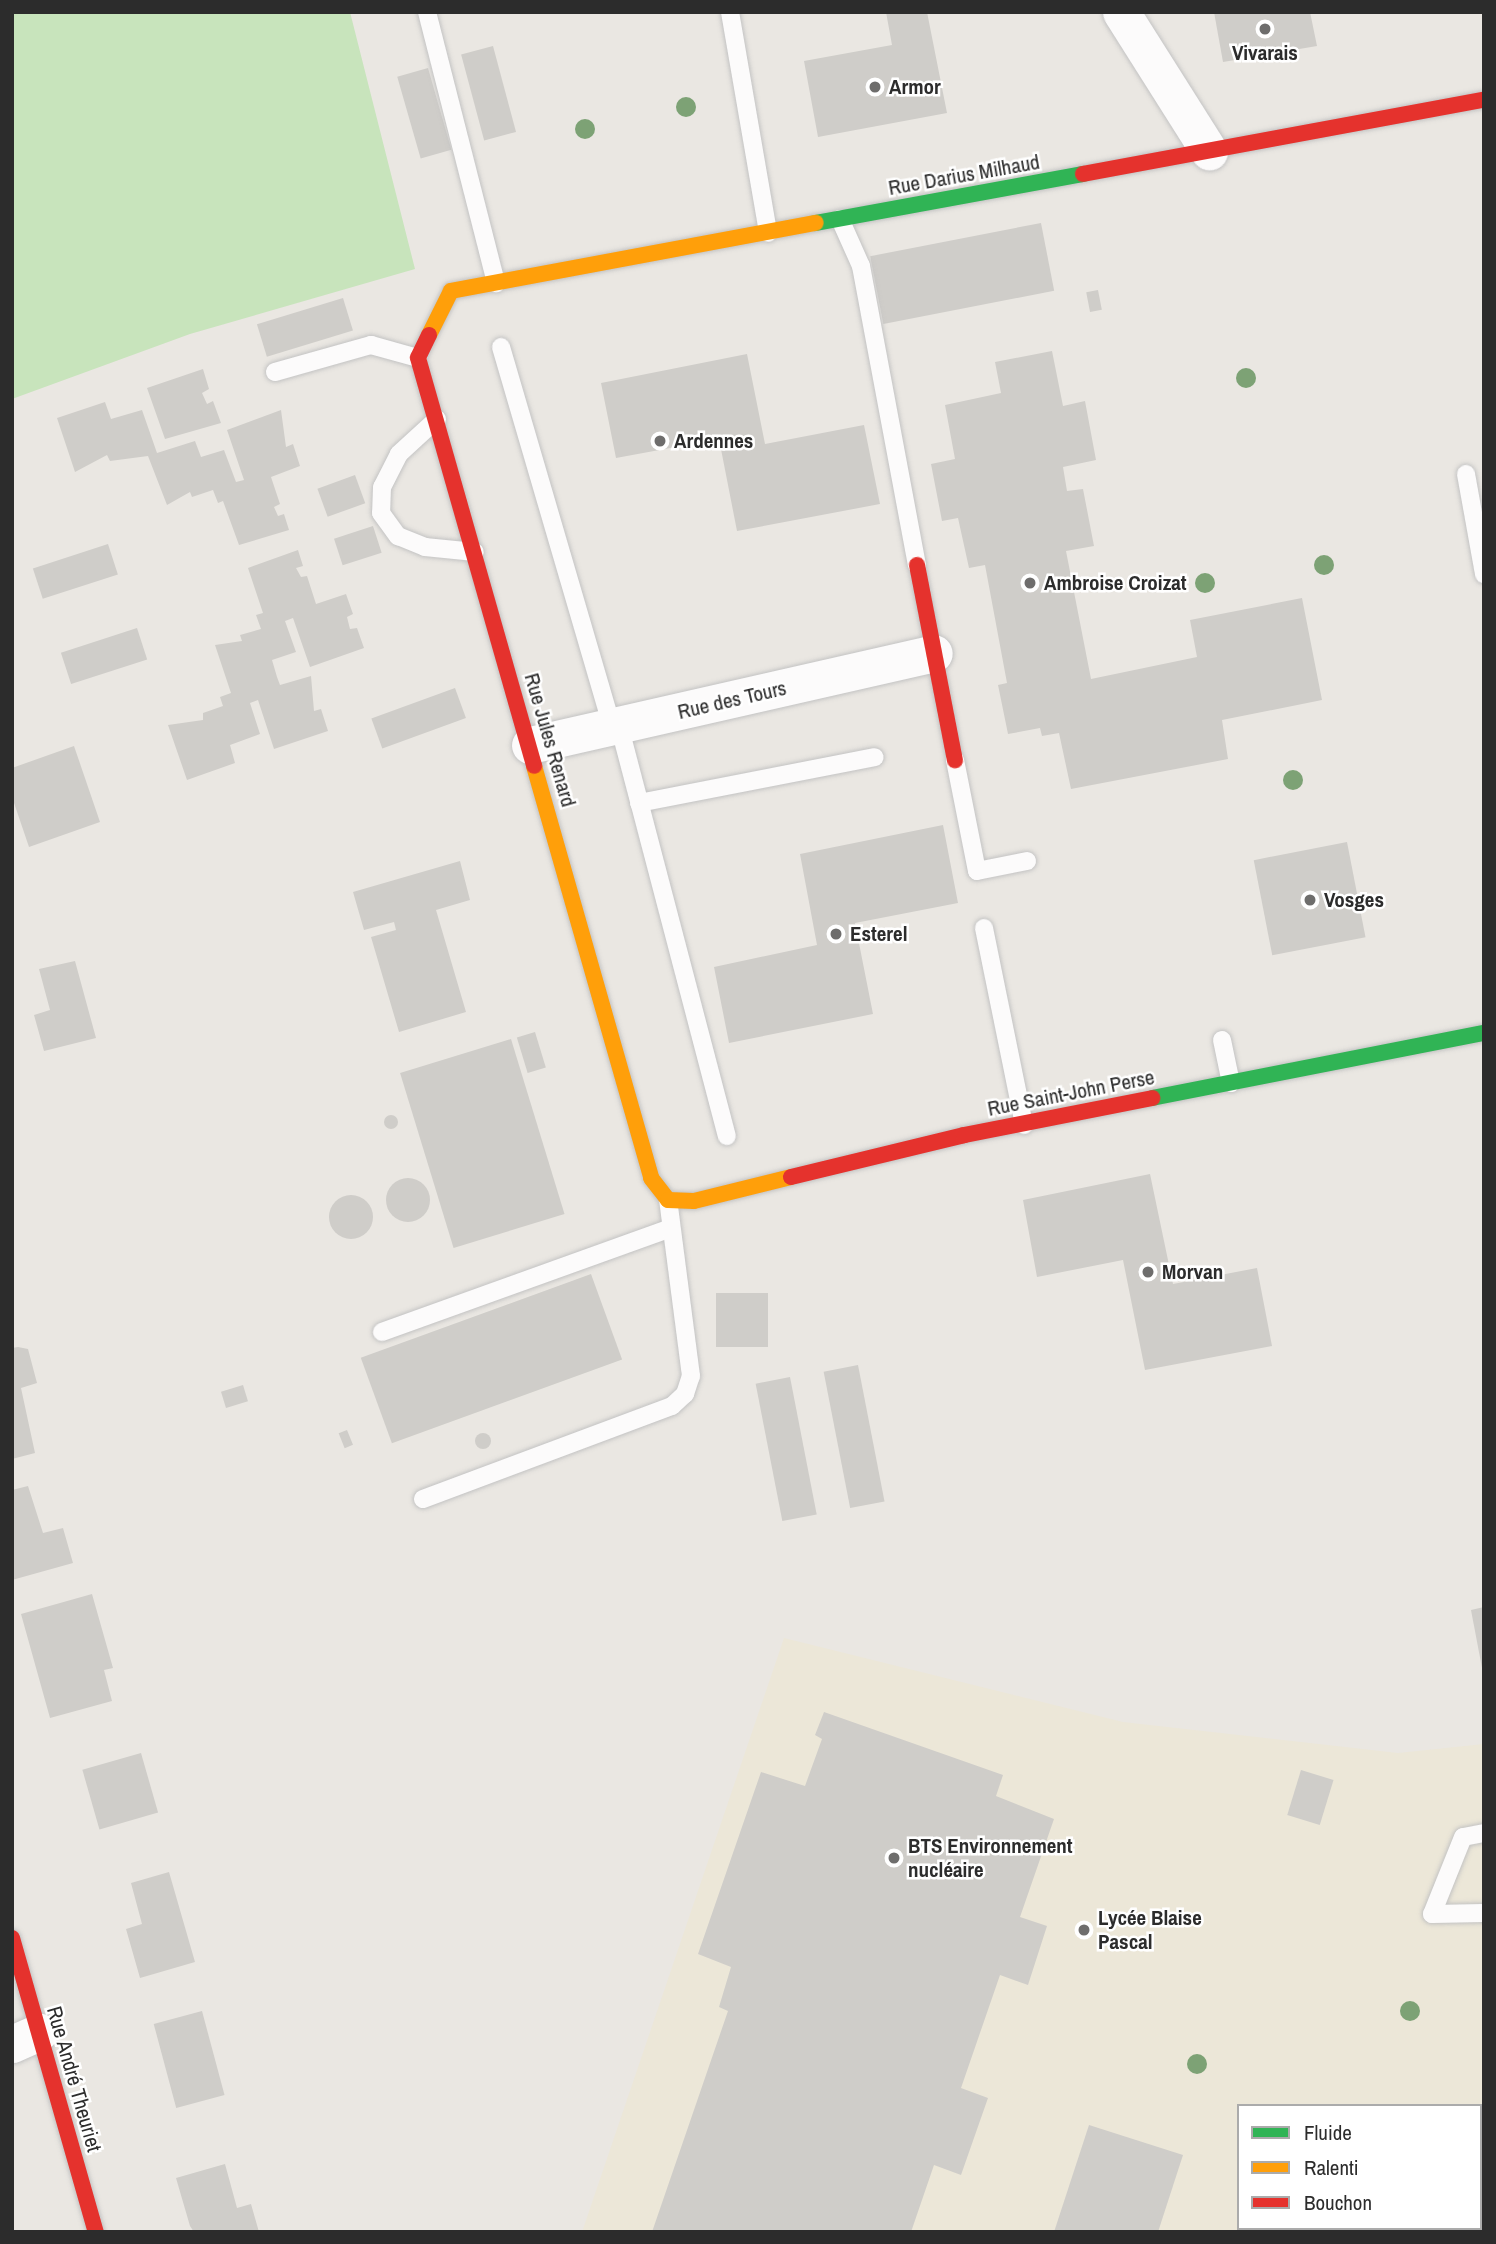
<!DOCTYPE html>
<html>
<head>
<meta charset="utf-8">
<style>
  body { margin:0 }
  #map { position:relative; width:1496px; height:2244px; overflow:hidden; background:#eae7e2; font-family:"Archivo Narrow",sans-serif }
  div>[style] { position:absolute }
  [style*='--x'] { left:calc(var(--x)*1px); top:calc(var(--y)*1px); width:calc(var(--w)*1px); rotate:calc(var(--a)*1deg) }
  .education>* { inset:0; background:#ece7d8 }
  .green>* { inset:0; background:#c8e4bc }
  .building>* { inset:0; background:#cfcdc9; transform-origin:0 0 }
  .round { border-radius:50% }
  .roads { filter:drop-shadow(0 0 2px #c3c3c3) drop-shadow(0 0 2px #c3c3c3) }
  .lane>* { height:18px; margin:-9px; padding:0 9px; transform-origin:9px; border-radius:9px; background:#fcfbfb }
  .street>* { height:37px; margin:-18.5px; padding:0 18.5px; transform-origin:18.5px; border-radius:18.5px; background:#fcfbfb }
  .fast>* { height:16px; margin:-8px; padding:0 8px; transform-origin:8px; border-radius:8px; background:#30b455 }
  .slow>* { height:16px; margin:-8px; padding:0 8px; transform-origin:8px; border-radius:8px; background:#ff9f0a }
  .jam>* { height:16px; margin:-8px; padding:0 8px; transform-origin:8px; border-radius:8px; background:#e5322d }
  .trees>* { width:20px; height:20px; margin:-10px; border-radius:50%; background:#7da275 }
  .dots>* { width:19px; height:19px; translate:-50% -50%; box-sizing:border-box; border:4px solid #fff; border-radius:50% }
  span { translate:-50% -50%; white-space:nowrap; text-align:center; line-height:1.15; -webkit-text-stroke:5px #fff; paint-order:stroke }
  .poi-label { font-size:21px; color:#2c2c2c; font-weight:700 }
  .left { translate:0 -50%; text-align:left }
  .street-label { font-size:21px; color:#2c2c2c }
  .frame { position:absolute; inset:0; border:14px solid #2c2c2c; pointer-events:none }
  .legend { position:absolute; left:1237px; top:2104px; width:245px; height:126px; box-sizing:border-box; background:#fff; border:2px solid #ababab; margin:0; padding:9px 12px; list-style:none; font-size:21px; color:#2c2c2c }
  .legend li { display:flex; align-items:center; gap:14px; height:35px }
  .legend b { width:35px; border:2px solid #ababab }
</style>
</head>
<body>
<div id="map">
  <div class="education">
    <div style="clip-path:polygon(evenodd,784px 1638px,1123px 1722px,1398px 1753px,1484px 1744px,1484px 2232px,582px 2232px,784px 1638px,1239px 2106px,1480px 2106px,1480px 2228px,1239px 2228px,1239px 2106px)"></div>
  </div>
  <div class="green">
    <div style="clip-path:polygon(12px 12px,350px 12px,415px 269px,190px 334px,12px 399px)"></div>
  </div>
  <div class="building">
    <div style="clip-path:polygon(886px 12px,927px 12px,947px 113px,818px 137px,804px 61px,892px 45px)"></div>
    <div style="clip-path:polygon(1214px 12px,1310px 12px,1317px 46px,1223px 62px)"></div>
    <div style="left:493px;top:46px;width:89px;height:33px;rotate:75deg"></div>
    <div style="left:428px;top:68px;width:85px;height:32px;rotate:74deg"></div>
    <div style="left:1041px;top:223px;width:69px;height:174px;rotate:79deg"></div>
    <div style="left:1098px;top:290px;width:20px;height:12px;rotate:79deg"></div>
    <div style="left:343px;top:298px;width:34px;height:90px;rotate:73deg"></div>
    <div style="clip-path:polygon(1052px 351px,1063px 406px,1085px 401px,1096px 460px,1063px 467px,1067px 491px,1083px 489px,1094px 546px,1066px 551px,1091px 679px,1197px 657px,1190px 620px,1302px 598px,1322px 700px,1222px 720px,1228px 759px,1071px 789px,1059px 733px,1042px 736px,1040px 728px,1008px 734px,998px 685px,1007px 683px,985px 565px,969px 568px,958px 518px,942px 521px,931px 464px,955px 459px,945px 405px,1001px 393px,995px 362px)"></div>
    <div style="clip-path:polygon(747px 354px,765px 444px,864px 425px,880px 504px,737px 531px,719px 439px,616px 458px,601px 383px)"></div>
    <div style="clip-path:polygon(203px 369px,209px 389px,202px 393px,207px 404px,213px 401px,221px 423px,165px 439px,147px 388px)"></div>
    <div style="clip-path:polygon(105px 402px,111px 419px,142px 410px,157px 453px,195px 441px,201px 457px,224px 450px,236px 482px,244px 480px,227px 430px,281px 410px,286px 447px,293px 444px,300px 466px,271px 477px,280px 504px,274px 507px,278px 516px,284px 514px,289px 530px,239px 545px,223px 501px,218px 503px,213px 490px,192px 497px,190px 492px,167px 505px,148px 456px,110px 461px,107px 455px,75px 472px,57px 418px)"></div>
    <div style="left:355px;top:475px;width:30px;height:40px;rotate:70deg"></div>
    <div style="left:373px;top:526px;width:28px;height:41px;rotate:72deg"></div>
    <div style="left:108px;top:544px;width:32px;height:79px;rotate:72deg"></div>
    <div style="clip-path:polygon(298px 550px,303px 566px,296px 568px,301px 577px,307px 576px,316px 604px,346px 594px,353px 614px,347px 617px,350px 629px,357px 628px,364px 648px,310px 667px,293px 618px,285px 621px,296px 652px,272px 660px,277px 677px,280px 685px,311px 676px,314px 711px,321px 709px,328px 731px,274px 749px,258px 700px,250px 703px,260px 734px,230px 745px,235px 763px,187px 780px,168px 725px,203px 720px,203px 713px,223px 706px,220px 697px,231px 693px,215px 645px,242px 641px,240px 635px,261px 629px,256px 615px,263px 613px,248px 568px)"></div>
    <div style="left:137px;top:628px;width:33px;height:80px;rotate:72deg"></div>
    <div style="left:455px;top:688px;width:32px;height:89px;rotate:70deg"></div>
    <div style="clip-path:polygon(74px 746px,100px 822px,29px 847px,12px 797px,12px 768px)"></div>
    <div style="clip-path:polygon(943px 825px,958px 903px,855px 923px,873px 1014px,729px 1043px,714px 967px,817px 945px,800px 854px)"></div>
    <div style="left:1347px;top:842px;width:97px;height:95px;rotate:79deg"></div>
    <div style="clip-path:polygon(460px 861px,470px 900px,436px 910px,466px 1012px,399px 1032px,371px 937px,396px 930px,394px 922px,364px 930px,353px 892px)"></div>
    <div style="clip-path:polygon(75px 961px,96px 1038px,44px 1051px,34px 1015px,50px 1010px,39px 969px)"></div>
    <div style="left:535px;top:1032px;width:37px;height:19px;rotate:73deg"></div>
    <div style="left:511px;top:1039px;width:183px;height:116px;rotate:73deg"></div>
    <div class="round" style="left:384px;top:1115px;width:14px;height:14px"></div>
    <div style="clip-path:polygon(1150px 1174px,1173px 1284px,1257px 1268px,1272px 1346px,1145px 1370px,1123px 1260px,1037px 1277px,1023px 1200px)"></div>
    <div class="round" style="left:386px;top:1178px;width:44px;height:44px"></div>
    <div class="round" style="left:329px;top:1195px;width:44px;height:44px"></div>
    <div style="left:591px;top:1274px;width:91px;height:245px;rotate:70deg"></div>
    <div style="left:768px;top:1293px;width:54px;height:52px;rotate:90deg"></div>
    <div style="clip-path:polygon(18px 1347px,28px 1349px,37px 1383px,21px 1388px,35px 1453px,12px 1459px,12px 1348px)"></div>
    <div style="left:858px;top:1365px;width:139px;height:35px;rotate:79deg"></div>
    <div style="left:790px;top:1377px;width:140px;height:35px;rotate:79deg"></div>
    <div style="left:243px;top:1385px;width:17px;height:23px;rotate:73deg"></div>
    <div style="left:347px;top:1430px;width:16px;height:9px;rotate:68deg"></div>
    <div class="round" style="left:475px;top:1433px;width:16px;height:16px"></div>
    <div style="clip-path:polygon(28px 1486px,43px 1533px,63px 1528px,73px 1563px,12px 1580px,12px 1490px)"></div>
    <div style="clip-path:polygon(92px 1594px,113px 1668px,104px 1670px,112px 1701px,50px 1718px,21px 1614px)"></div>
    <div style="clip-path:polygon(1484px 1607px,1484px 1668px,1482px 1668px,1471px 1610px)"></div>
    <div style="clip-path:polygon(824px 1712px,1003px 1775px,996px 1796px,1054px 1819px,1020px 1917px,1047px 1926px,1028px 1985px,1000px 1975px,961px 2088px,988px 2098px,961px 2175px,934px 2165px,911px 2232px,652px 2232px,728px 2011px,719px 2007px,731px 1967px,698px 1954px,761px 1772px,805px 1786px,822px 1739px,815px 1735px)"></div>
    <div style="left:141px;top:1753px;width:62px;height:61px;rotate:74deg"></div>
    <div style="left:1301px;top:1770px;width:34px;height:47px;rotate:17deg"></div>
    <div style="clip-path:polygon(169px 1872px,195px 1962px,140px 1978px,126px 1929px,142px 1924px,131px 1883px)"></div>
    <div style="left:202px;top:2011px;width:87px;height:50px;rotate:75deg"></div>
    <div style="clip-path:polygon(1089px 2125px,1183px 2155px,1158px 2232px,1054px 2232px)"></div>
    <div style="clip-path:polygon(225px 2164px,237px 2208px,251px 2204px,259px 2232px,194px 2232px,190px 2226px,176px 2178px)"></div>
  </div>
  <div class="roads">
    <div class="lane">
      <div style="--x:427;--y:12;--w:280;--a:75.7"></div>
      <div style="--x:730;--y:12;--w:224;--a:80.2"></div>
      <div style="--x:840;--y:219;--w:51;--a:65.9"></div>
      <div style="--x:861;--y:266;--w:304;--a:79.4"></div>
      <div style="--x:501;--y:347;--w:395;--a:73.7"></div>
      <div style="--x:275;--y:372;--w:100;--a:-15.7"></div>
      <div style="--x:371;--y:345;--w:49;--a:15.5"></div>
      <div style="--x:437;--y:419;--w:52;--a:137.4"></div>
      <div style="--x:399;--y:454;--w:37;--a:117"></div>
      <div style="--x:382;--y:487;--w:26;--a:92"></div>
      <div style="--x:381;--y:513;--w:29;--a:54"></div>
      <div style="--x:398;--y:536;--w:29;--a:22"></div>
      <div style="--x:425;--y:547;--w:50;--a:5.7"></div>
      <div style="--x:1466;--y:474;--w:102;--a:79.8"></div>
      <div style="--x:619;--y:725;--w:425;--a:75.3"></div>
      <div style="--x:955;--y:760;--w:113;--a:78.8"></div>
      <div style="--x:977;--y:871;--w:51;--a:-11.3"></div>
      <div style="--x:639;--y:803;--w:240;--a:-11"></div>
      <div style="--x:984;--y:928;--w:201;--a:78.5"></div>
      <div style="--x:1222;--y:1040;--w:44;--a:78.2"></div>
      <div style="--x:382;--y:1332;--w:307;--a:-19.8"></div>
      <div style="--x:423;--y:1499;--w:266;--a:-20.5"></div>
      <div style="--x:672;--y:1406;--w:18;--a:-43"></div>
      <div style="--x:685;--y:1394;--w:19;--a:-72"></div>
      <div style="--x:691;--y:1376;--w:177;--a:-97.4"></div>
      <div style="--x:1484;--y:1833;--w:21;--a:169"></div>
      <div style="--x:1463;--y:1837;--w:83;--a:111.9"></div>
      <div style="--x:1432;--y:1914;--w:52;--a:-1.1"></div>
    </div>
    <div class="street">
      <div style="--x:1121;--y:12;--w:165;--a:57.7"></div>
      <div style="--x:530;--y:745;--w:414;--a:-12.8"></div>
      <div style="--x:12;--y:2044;--w:30;--a:-24"></div>
    </div>
    <div class="fast">
      <div style="--x:816;--y:223;--w:271;--a:-10.4"></div>
      <div style="--x:1152;--y:1098;--w:338;--a:-11.1"></div>
    </div>
    <div class="slow">
      <div style="--x:429;--y:335;--w:49;--a:-63.4"></div>
      <div style="--x:451;--y:291;--w:371;--a:-10.6"></div>
      <div style="--x:534;--y:766;--w:428;--a:74.1"></div>
      <div style="--x:651;--y:1178;--w:28;--a:52"></div>
      <div style="--x:668;--y:1200;--w:26;--a:2"></div>
      <div style="--x:694;--y:1201;--w:100;--a:-13.9"></div>
    </div>
    <div class="jam">
      <div style="--x:1083;--y:174;--w:408;--a:-10.5"></div>
      <div style="--x:429;--y:335;--w:25;--a:116"></div>
      <div style="--x:418;--y:358;--w:424;--a:74.1"></div>
      <div style="--x:917;--y:565;--w:199;--a:79"></div>
      <div style="--x:791;--y:1177;--w:178;--a:-13.6"></div>
      <div style="--x:964;--y:1135;--w:192;--a:-11.1"></div>
      <div style="--x:12;--y:1938;--w:306;--a:74.1"></div>
    </div>
  </div>
  <div class="trees">
    <div style="left:686px;top:107px"></div>
    <div style="left:585px;top:129px"></div>
    <div style="left:1246px;top:378px"></div>
    <div style="left:1324px;top:565px"></div>
    <div style="left:1205px;top:583px"></div>
    <div style="left:1293px;top:780px"></div>
    <div style="left:1410px;top:2011px"></div>
    <div style="left:1197px;top:2064px"></div>
  </div>
  <div class="dots">
    <div style="left:1265px;top:29px;background:#6e6d6c"></div>
    <div style="left:875px;top:87px;background:#6e6d6c"></div>
    <div style="left:660px;top:441px;background:#6e6d6c"></div>
    <div style="left:1030px;top:583px;background:#6e6d6c"></div>
    <div style="left:1310px;top:900px;background:#6e6d6c"></div>
    <div style="left:836px;top:934px;background:#6e6d6c"></div>
    <div style="left:1148px;top:1272px;background:#6e6d6c"></div>
    <div style="left:894px;top:1858px;background:#6e6d6c"></div>
    <div style="left:1084px;top:1930px;background:#6e6d6c"></div>
  </div>
  <div class="poi-label">
    <span style="left:1265px;top:53px">Vivarais</span>
    <span class="left" style="left:889px;top:87px">Armor</span>
    <span class="left" style="left:674px;top:441px">Ardennes</span>
    <span class="left" style="left:1044px;top:583px">Ambroise Croizat</span>
    <span class="left" style="left:1324px;top:900px">Vosges</span>
    <span class="left" style="left:850px;top:934px">Esterel</span>
    <span class="left" style="left:1162px;top:1272px">Morvan</span>
    <span class="left" style="left:908px;top:1858px">BTS Environnement<br>nucléaire</span>
    <span class="left" style="left:1098px;top:1930px">Lycée Blaise<br>Pascal</span>
  </div>
  <div class="street-label">
    <span style="left:964px;top:175px;rotate:-10deg">Rue Darius Milhaud</span>
    <span style="left:732px;top:700px;rotate:-13deg">Rue des Tours</span>
    <span style="left:550px;top:740px;rotate:74deg">Rue Jules Renard</span>
    <span style="left:1071px;top:1093px;rotate:-11deg">Rue Saint-John Perse</span>
    <span style="left:74px;top:2079px;rotate:74deg">Rue André Theuriet</span>
  </div>
  <div class="frame"></div>
  <ul class="legend">
  <li><b style="height:9px;background:#30b455"></b>Fluide</li>
  <li><b style="height:9px;background:#ff9f0a"></b>Ralenti</li>
  <li><b style="height:9px;background:#e5322d"></b>Bouchon</li>
  </ul>
</div>
</body>
</html>
